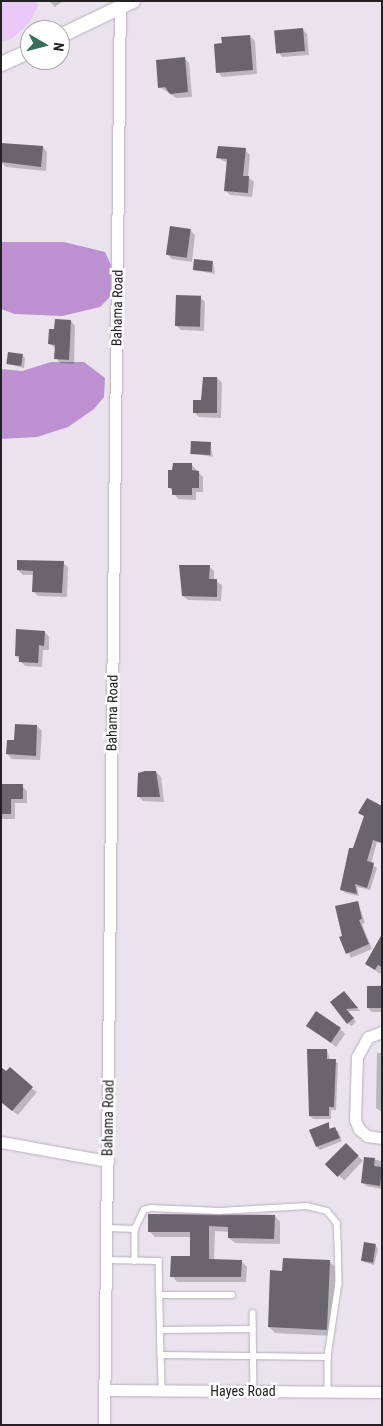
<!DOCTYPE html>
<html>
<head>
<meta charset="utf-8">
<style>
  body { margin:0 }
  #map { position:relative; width:383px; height:1426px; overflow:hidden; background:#eae3ee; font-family:"Roboto Condensed",sans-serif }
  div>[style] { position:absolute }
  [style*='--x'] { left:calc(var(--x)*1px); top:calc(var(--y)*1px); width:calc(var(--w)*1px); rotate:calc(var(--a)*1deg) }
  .green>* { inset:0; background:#e8c9f8 }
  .forest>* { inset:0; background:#bc90d1 }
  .shadow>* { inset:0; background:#0003; transform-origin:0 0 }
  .building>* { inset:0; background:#6a646d; transform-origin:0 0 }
  .roads { filter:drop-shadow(0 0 1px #b6afb9) drop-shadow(0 0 1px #b6afb9) }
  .service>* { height:5.5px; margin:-2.75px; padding:0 2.75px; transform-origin:2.75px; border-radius:2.75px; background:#fff }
  .minor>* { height:11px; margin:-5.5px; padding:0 5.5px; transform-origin:5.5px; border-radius:5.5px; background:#fff }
  .tertiary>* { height:14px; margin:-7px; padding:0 7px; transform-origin:7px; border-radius:7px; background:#fff }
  span { translate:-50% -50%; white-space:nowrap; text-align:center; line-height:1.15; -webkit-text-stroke:5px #fff; paint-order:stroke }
  .street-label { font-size:14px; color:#242125 }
  .frame { position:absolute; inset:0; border:2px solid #242125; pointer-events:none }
  .north { position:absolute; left:20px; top:20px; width:50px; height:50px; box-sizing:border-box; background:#fff; border:1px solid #a7a6a8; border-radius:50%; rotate:98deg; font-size:14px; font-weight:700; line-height:20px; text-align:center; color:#242125 }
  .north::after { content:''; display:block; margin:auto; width:18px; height:22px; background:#376f58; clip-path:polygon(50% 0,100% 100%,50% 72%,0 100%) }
</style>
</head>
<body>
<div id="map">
  <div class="green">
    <div style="clip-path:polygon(1px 1px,36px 1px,38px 6px,30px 22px,12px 39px,1px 42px)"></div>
  </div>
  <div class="forest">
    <div style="clip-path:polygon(1px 242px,64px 242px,105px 252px,111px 265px,111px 296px,100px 307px,62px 316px,15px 314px,1px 309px)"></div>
    <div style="clip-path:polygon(51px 362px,84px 362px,105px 378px,104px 397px,94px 409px,68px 427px,37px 437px,1px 439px,1px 369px,22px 371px)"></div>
  </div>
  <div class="shadow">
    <div style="clip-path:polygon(49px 1px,63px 1px,55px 7px)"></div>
    <div style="clip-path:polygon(302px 29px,307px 34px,309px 55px,282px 57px,278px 52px)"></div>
    <div style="clip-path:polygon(250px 36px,255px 41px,257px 74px,222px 77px,218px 72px,223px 45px)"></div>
    <div style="clip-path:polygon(184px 58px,189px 63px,192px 97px,176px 98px,160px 87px)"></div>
    <div style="clip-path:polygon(43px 147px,47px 152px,46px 171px,6px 167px,1px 162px)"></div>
    <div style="clip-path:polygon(245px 150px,250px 155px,248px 177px,254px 182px,252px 197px,230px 195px,225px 190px,228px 163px,218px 158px)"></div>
    <div style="clip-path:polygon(190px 230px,195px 235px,192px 262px,172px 259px,167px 254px)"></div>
    <div style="clip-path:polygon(213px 262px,215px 274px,194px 270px)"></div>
    <div style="clip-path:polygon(200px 297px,205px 302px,204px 331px,181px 330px,176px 325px)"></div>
    <div style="clip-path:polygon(71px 321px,75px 326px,74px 364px,60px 363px,56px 358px,56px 349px,50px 344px,55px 330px)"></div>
    <div style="clip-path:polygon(22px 355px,25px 358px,24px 368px,8px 364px)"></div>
    <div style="clip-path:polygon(217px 378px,222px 383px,221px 418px,199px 417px,194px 412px)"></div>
    <div style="clip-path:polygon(210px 443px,213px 457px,192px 453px)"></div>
    <div style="clip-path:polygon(192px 465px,203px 477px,203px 492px,196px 492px,196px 500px,178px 499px,169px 487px)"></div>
    <div style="clip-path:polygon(63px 563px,68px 567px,67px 597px,38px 596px,33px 591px,34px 575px,23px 575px,18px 570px)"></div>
    <div style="clip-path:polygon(209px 566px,214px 571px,214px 580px,222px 585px,221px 601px,188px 600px,183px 596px)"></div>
    <div style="clip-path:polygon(45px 632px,49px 637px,49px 650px,43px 650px,42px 667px,25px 666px,16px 656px)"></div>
    <div style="clip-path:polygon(37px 726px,42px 731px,40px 760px,12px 759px,7px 754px,15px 741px)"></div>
    <div style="clip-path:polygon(156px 772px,161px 777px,164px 802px,143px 801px,138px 796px)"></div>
    <div style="clip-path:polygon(1px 786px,22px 786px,27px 791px,27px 803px,15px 803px,15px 819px,1px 819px)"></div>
    <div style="clip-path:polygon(382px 807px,382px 844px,377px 842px,371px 864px,377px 868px,370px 890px,357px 887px,359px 896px,345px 893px,342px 889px,365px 817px,360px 813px)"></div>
    <div style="clip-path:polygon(358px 902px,365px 923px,362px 924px,372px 949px,351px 958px,341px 938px)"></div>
    <div style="clip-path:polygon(382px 937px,382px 971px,380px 974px,367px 964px)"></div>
    <div style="clip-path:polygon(382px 985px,382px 1012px,372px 1012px,368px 1008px,368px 987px)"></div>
    <div style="clip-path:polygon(347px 995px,360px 1011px,348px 1011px,356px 1022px,351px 1026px,331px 1002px)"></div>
    <div style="clip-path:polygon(308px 1026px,340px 1029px,345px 1034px,336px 1047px)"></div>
    <div style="clip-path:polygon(327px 1050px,330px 1060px,338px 1063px,336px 1110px,331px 1110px,331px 1119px,313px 1119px,310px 1116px)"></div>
    <div style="clip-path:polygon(377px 1053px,382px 1053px,382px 1112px,376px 1108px)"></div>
    <div style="clip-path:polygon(7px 1073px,37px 1092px,18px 1115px,1px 1102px)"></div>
    <div style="clip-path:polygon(328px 1123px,331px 1130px,338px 1131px,342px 1141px,320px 1150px,317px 1147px)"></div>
    <div style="left:346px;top:1145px;width:23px;height:27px;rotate:43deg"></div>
    <div style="clip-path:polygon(365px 1158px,382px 1161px,382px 1189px,366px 1186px,362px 1182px)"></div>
    <div style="clip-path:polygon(275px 1216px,280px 1222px,280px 1244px,235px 1243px,229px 1238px,230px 1232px,215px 1231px,214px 1260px,241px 1261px,247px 1267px,246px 1282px,177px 1282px,172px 1276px,191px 1257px,191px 1237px,155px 1237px,149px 1231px)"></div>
    <div style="clip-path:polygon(375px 1245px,378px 1249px,374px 1265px,364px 1262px,361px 1259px)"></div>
    <div style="clip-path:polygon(330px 1262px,336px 1268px,333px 1336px,275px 1333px,269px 1327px,283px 1272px)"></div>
  </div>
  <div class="building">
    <div style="left:303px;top:28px;width:23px;height:29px;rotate:85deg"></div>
    <div style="clip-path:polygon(250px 35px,253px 70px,216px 73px,214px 44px,222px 43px,221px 37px)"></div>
    <div style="clip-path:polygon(185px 57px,188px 92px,170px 94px,165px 87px,158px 88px,156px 60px)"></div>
    <div style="clip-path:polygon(1px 143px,43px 146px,41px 167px,1px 162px)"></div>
    <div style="clip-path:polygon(218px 146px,246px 148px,243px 176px,249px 176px,248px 193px,224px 191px,227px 159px,216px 158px)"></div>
    <div style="left:170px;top:226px;width:21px;height:29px;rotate:8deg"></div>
    <div style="left:194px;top:259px;width:19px;height:11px;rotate:6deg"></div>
    <div style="left:176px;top:295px;width:25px;height:31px;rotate:2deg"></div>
    <div style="clip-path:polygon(55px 319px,71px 320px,69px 360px,54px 359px,55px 345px,48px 344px,49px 329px,54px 329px)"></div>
    <div style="left:8px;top:352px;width:15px;height:12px;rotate:8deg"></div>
    <div style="clip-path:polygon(203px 377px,217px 377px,217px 413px,193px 413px,193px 400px,201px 400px)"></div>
    <div style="left:191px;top:441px;width:20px;height:13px;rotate:3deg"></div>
    <div style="clip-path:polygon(173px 463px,192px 463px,192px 470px,199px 471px,199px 488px,192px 488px,192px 495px,172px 495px,172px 488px,168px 488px,168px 470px,172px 470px)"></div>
    <div style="clip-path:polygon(17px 560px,64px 561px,62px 593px,32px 592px,33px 571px,17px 570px)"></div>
    <div style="clip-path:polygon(179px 565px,210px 565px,209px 579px,217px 579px,217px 597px,182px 596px)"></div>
    <div style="clip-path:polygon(16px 629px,45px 631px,44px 646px,39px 645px,38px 663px,19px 662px,19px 656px,15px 656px)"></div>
    <div style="clip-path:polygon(15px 724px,37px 725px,36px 756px,6px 754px,7px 740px,14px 740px)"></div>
    <div style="clip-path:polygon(145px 771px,156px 771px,160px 797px,137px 797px,138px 773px)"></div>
    <div style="clip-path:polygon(1px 784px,23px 784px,23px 799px,11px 799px,11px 814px,1px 814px)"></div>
    <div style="clip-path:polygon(367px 798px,382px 806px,382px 843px,373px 840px,367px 861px,374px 863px,372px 872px,367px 888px,355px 884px,357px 894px,340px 890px,349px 848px,353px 848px,364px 816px,358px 813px)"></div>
    <div style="clip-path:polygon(358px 901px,362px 919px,359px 920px,369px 944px,346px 954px,339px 937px,342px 936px,335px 906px)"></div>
    <div style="clip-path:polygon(382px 934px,382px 967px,378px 965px,375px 970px,365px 964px)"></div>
    <div style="left:367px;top:986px;width:15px;height:22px"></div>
    <div style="clip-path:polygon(344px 991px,358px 1008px,346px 1009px,354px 1018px,347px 1024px,330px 1002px)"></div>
    <div style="left:316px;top:1011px;width:30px;height:18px;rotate:34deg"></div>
    <div style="clip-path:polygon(307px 1049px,327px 1049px,327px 1059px,336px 1059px,334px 1107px,329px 1107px,329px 1116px,309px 1116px)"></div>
    <div style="clip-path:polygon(1px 1067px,6px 1071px,10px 1067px,33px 1087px,12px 1111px,1px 1102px)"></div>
    <div style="clip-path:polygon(329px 1122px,329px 1129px,335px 1127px,340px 1138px,316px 1147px,309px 1130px)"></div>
    <div style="left:346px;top:1143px;width:18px;height:30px;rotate:45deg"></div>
    <div style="clip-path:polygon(364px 1157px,375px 1158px,374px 1166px,382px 1167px,380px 1186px,361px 1183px)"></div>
    <div style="clip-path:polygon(148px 1214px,275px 1215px,274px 1239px,228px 1238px,228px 1227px,209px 1226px,209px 1259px,242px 1260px,241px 1277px,170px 1277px,171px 1256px,190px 1256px,190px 1232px,148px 1232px)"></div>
    <div style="left:364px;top:1242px;width:12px;height:19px;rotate:9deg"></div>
    <div style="clip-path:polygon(283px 1258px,330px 1260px,327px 1330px,268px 1327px,270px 1270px,282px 1271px)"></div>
  </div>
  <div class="roads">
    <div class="service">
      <div style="--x:107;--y:1228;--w:28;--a:2"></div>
      <div style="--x:135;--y:1229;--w:32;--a:90"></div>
      <div style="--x:135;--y:1229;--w:21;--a:-65"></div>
      <div style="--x:144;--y:1210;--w:7;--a:-16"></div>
      <div style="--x:151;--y:1208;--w:68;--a:2.5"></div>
      <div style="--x:219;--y:1211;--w:88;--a:-3.3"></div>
      <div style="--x:307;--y:1206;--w:21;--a:14"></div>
      <div style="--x:327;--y:1211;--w:16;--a:50"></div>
      <div style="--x:337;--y:1223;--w:18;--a:87"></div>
      <div style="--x:338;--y:1241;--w:42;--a:88.6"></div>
      <div style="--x:339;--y:1283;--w:75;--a:98.5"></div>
      <div style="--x:106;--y:1260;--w:53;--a:1.1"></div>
      <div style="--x:159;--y:1261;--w:94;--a:88.8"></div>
      <div style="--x:161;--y:1355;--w:167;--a:0.7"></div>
      <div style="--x:328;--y:1357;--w:34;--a:90"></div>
      <div style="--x:160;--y:1295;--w:72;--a:0"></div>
      <div style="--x:253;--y:1313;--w:78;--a:89.3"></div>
      <div style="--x:160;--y:1330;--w:93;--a:-0.6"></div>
      <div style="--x:161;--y:1355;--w:35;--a:88"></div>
    </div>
    <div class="minor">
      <div style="--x:382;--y:1032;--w:15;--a:160"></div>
      <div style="--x:368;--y:1037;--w:23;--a:119"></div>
      <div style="--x:357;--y:1057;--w:63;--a:91.8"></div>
      <div style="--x:355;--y:1120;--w:10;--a:66"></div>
      <div style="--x:359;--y:1129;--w:11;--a:41"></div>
      <div style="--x:367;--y:1136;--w:15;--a:8"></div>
      <div style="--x:1;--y:1142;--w:109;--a:10.1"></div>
      <div style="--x:104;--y:1390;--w:278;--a:0.4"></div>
      <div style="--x:104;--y:1425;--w:1423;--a:-89.36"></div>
    </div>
    <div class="tertiary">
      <div style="--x:60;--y:36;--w:81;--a:-25.6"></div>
      <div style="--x:1;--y:64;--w:32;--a:-24"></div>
    </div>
  </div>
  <div class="street-label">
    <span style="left:117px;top:308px;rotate:-89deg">Bahama Road</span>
    <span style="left:112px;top:713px;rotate:-89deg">Bahama Road</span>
    <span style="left:108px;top:1118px;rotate:-89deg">Bahama Road</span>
    <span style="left:243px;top:1391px">Hayes Road</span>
  </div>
  <div class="frame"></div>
  <div class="north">N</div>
</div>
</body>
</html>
